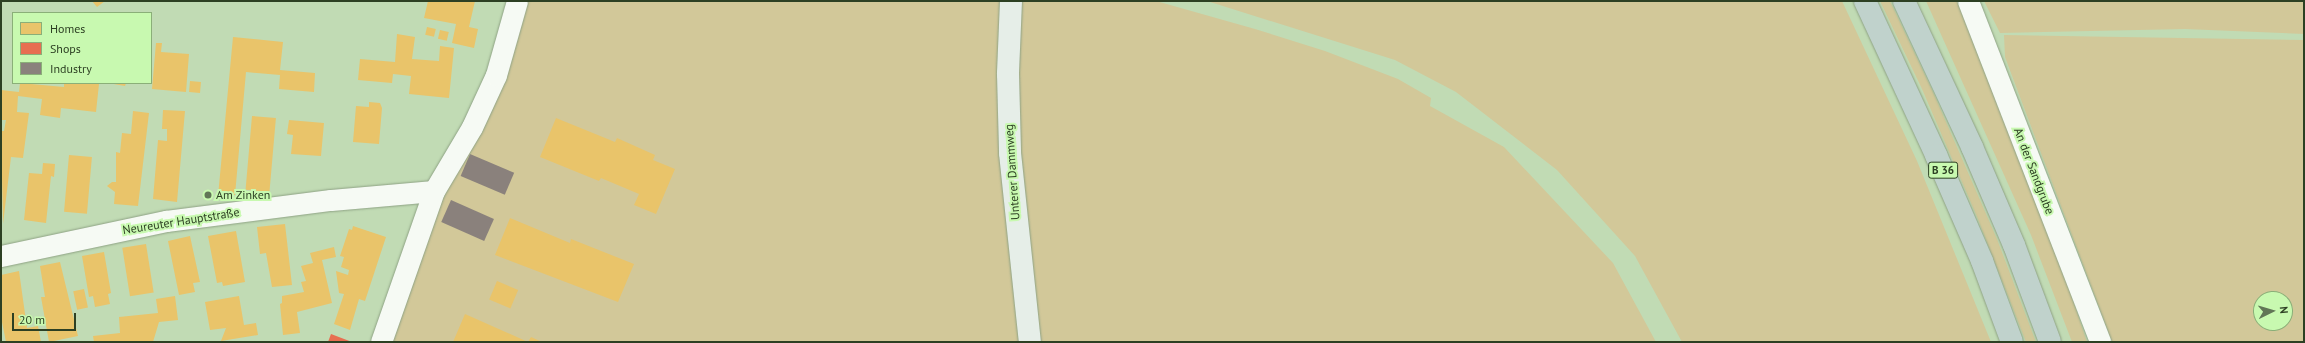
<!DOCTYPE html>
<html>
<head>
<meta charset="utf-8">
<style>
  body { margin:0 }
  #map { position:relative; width:2305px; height:343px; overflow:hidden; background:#c1dbb4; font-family:"PT Sans",sans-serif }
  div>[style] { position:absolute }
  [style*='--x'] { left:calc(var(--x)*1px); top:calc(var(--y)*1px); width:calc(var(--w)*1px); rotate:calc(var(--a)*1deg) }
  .green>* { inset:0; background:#d2c899 }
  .homes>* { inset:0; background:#e9c46a; transform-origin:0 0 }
  .shops>* { inset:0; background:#e76f51 }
  .industry>* { inset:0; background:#8a817c; transform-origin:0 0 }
  .roads { filter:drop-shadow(0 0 1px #8ea284) drop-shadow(0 0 1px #8ea284) }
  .street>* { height:21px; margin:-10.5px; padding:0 10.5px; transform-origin:10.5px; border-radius:10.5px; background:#f6faf4 }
  .secondary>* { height:22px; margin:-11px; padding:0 11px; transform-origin:11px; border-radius:11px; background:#e6eee8 }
  .highway>* { height:22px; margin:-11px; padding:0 11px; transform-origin:11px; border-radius:11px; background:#c0d2cc }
  .dots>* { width:11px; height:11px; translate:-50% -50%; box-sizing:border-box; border:2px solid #c8f9b0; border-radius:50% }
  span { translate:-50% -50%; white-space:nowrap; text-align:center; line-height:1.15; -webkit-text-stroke:4px #c8f9b0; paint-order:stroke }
  .shield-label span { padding:1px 3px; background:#c8f9b0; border:1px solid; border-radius:3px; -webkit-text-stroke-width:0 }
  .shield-label { font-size:11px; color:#2d4023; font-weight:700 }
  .street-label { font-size:12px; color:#2d4023 }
  .poi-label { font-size:12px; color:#2d4023 }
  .left { translate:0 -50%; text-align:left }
  .frame { position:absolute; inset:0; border:2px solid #2d4023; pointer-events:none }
  .legend { position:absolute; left:12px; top:12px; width:140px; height:72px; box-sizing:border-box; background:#c8f9b0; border:1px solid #8aaf78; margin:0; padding:5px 7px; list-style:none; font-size:12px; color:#2d4023 }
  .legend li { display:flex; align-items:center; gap:8px; height:20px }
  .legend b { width:20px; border:1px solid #8aaf78 }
  .north { position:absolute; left:2253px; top:291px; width:40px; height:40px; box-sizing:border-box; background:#c8f9b0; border:1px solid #8aaf78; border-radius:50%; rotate:85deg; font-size:11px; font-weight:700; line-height:16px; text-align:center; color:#2d4023 }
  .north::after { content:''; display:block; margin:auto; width:14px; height:18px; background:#617656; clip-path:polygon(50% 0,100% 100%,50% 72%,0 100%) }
  .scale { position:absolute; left:12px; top:313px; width:64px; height:18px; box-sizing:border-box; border:2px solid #2d4023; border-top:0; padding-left:5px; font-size:12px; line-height:14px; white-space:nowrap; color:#2d4023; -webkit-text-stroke:3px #c8f9b0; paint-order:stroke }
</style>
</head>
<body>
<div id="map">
  <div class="green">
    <div style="clip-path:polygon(526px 1px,1156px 1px,1255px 29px,1325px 51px,1398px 79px,1431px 98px,1430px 106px,1504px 147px,1613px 263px,1656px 342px,392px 342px,442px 198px)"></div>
    <div style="clip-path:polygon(1207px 1px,1842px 1px,1917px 161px,1991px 342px,1682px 342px,1635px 256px,1557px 170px,1456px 92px,1395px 60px)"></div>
    <div style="clip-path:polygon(1880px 1px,1890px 1px,1933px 92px,1997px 239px,2036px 342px,2026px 342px,1977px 217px,1922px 89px)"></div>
    <div style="clip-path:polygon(1926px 1px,1957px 1px,2069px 288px,2087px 342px,2072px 342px,2031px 235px)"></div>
    <div style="clip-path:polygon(1984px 1px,2304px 1px,2304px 34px,2185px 29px,2000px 33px)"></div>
    <div style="clip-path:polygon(evenodd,2004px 35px,2304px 40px,2304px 342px,2112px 342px,2005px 57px,2004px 35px,2261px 299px,2285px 299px,2285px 323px,2261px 323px,2261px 299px)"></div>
  </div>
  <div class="homes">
    <div style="clip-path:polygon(92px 1px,105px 1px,97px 7px)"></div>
    <div style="clip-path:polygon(428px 1px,475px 1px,469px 27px,478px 29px,474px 48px,452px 43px,456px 24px,424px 18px)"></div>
    <div style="left:427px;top:27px;width:9px;height:8px;rotate:13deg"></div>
    <div style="left:440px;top:30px;width:9px;height:9px;rotate:13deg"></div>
    <div style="clip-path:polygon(397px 34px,415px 37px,412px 59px,439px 61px,440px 46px,454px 48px,449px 98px,409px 94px,411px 76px,393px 74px,392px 83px,358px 80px,360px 59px,395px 62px)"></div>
    <div style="clip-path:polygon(233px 37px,283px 42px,280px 70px,315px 73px,314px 92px,279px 89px,280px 75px,246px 72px,235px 195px,218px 196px)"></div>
    <div style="clip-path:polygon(156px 43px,162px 43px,161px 52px,189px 54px,186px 92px,152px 89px)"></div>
    <div style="left:190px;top:81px;width:11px;height:11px;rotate:5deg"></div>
    <div style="clip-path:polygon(20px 83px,64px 87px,64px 83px,99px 84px,96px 112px,61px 108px,60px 118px,40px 115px,42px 99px,18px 96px,17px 112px,29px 113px,23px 158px,11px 157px,3px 224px,1px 131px,4px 131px,6px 120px,1px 120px,1px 90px,19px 92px)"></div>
    <div style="clip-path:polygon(108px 83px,126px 83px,125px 86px)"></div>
    <div style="clip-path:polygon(369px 102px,380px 103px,382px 108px,379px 144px,353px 142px,356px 106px,369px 107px)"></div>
    <div style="clip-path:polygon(163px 110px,185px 111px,177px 202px,153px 199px,158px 140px,167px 141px,167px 129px,162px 129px)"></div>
    <div style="clip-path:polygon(133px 111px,149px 113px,138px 206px,114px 204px,115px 192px,107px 186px,112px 182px,116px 182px,116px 152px,120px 153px,122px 133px,131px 134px)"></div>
    <div style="left:252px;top:116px;width:24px;height:74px;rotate:5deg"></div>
    <div style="clip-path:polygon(556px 118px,615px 142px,617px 138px,655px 155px,653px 160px,675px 169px,656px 214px,634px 205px,639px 194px,601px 178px,599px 181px,540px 157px)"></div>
    <div style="clip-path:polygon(289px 120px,324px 123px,321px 156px,291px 154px,293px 135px,287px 134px)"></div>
    <div style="left:69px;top:155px;width:23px;height:57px;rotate:5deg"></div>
    <div style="clip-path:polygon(43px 163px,55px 164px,54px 177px,51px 176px,46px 223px,24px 220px,29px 173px,42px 174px)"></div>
    <div style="clip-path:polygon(510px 218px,570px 243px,571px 239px,634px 264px,618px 302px,495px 255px)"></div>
    <div style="clip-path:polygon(285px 224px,292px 285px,272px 287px,266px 253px,260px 254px,257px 227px)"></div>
    <div style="clip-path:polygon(353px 226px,386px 237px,365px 301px,359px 299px,350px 330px,334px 324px,344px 294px,339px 293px,336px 271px,348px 275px,349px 270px,341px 267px,344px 257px,340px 256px,349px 229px,352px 230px)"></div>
    <div style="clip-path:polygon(236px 231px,245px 282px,223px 286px,222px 282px,217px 283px,208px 236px)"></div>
    <div style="clip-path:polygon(190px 236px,200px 282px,193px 283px,195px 292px,179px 295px,168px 241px)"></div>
    <div style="left:146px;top:244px;width:49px;height:24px;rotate:81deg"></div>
    <div style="clip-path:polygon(334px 247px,336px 257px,322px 260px,332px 303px,297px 312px,300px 333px,283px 335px,280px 304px,282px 303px,282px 296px,304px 292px,301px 282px,306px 281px,301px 266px,313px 263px,310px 253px)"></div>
    <div style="clip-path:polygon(104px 252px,111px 293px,108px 294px,110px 304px,95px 307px,93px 296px,89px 297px,82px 256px)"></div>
    <div style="clip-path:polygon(60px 262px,78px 336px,49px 342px,41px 297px,45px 297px,40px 266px)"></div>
    <div style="clip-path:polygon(19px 271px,27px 328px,38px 326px,41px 342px,6px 342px,1px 317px,1px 275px)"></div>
    <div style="left:497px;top:281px;width:23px;height:20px;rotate:23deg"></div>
    <div style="left:84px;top:289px;width:19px;height:11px;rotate:78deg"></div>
    <div style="clip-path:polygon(175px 296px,178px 320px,159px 322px,153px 342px,94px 342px,93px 336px,120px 333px,119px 317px,158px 313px,156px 299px)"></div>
    <div style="clip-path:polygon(239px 296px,244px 325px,256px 323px,258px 335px,221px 341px,226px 328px,210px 330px,205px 302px)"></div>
    <div style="clip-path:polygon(465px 314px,528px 342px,531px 337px,542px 342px,453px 342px)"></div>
  </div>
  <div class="shops">
    <div style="clip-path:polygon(331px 334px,352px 342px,328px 342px)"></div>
  </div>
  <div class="industry">
    <div style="left:470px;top:154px;width:48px;height:24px;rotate:23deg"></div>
    <div style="left:451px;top:200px;width:47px;height:24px;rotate:24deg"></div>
  </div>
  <div class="roads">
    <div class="street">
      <div style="--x:1968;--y:1;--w:366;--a:68.8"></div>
      <div style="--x:1;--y:256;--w:169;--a:-12"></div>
      <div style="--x:166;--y:221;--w:166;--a:-7.3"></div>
      <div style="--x:331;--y:200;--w:103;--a:-5"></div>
      <div style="--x:381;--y:342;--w:160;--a:-70.7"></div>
      <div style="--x:434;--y:191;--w:74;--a:-59.3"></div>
      <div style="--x:472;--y:127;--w:57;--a:-65.2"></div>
      <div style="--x:496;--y:75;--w:77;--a:-74.2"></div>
    </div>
    <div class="secondary">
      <div style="--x:1011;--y:1;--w:73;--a:92.4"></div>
      <div style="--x:1008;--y:74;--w:79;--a:88.5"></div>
      <div style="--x:1010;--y:153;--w:190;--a:84"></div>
    </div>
    <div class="highway">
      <div style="--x:1865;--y:1;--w:170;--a:65.2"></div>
      <div style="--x:1936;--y:155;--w:116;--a:66.5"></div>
      <div style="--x:1982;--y:261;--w:86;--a:69.7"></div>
      <div style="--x:1904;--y:1;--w:161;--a:65"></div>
      <div style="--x:1972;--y:147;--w:107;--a:66.8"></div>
      <div style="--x:2014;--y:245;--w:103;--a:69.6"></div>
    </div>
  </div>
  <div class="dots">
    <div style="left:208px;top:195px;background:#617656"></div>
  </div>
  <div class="shield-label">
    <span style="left:1943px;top:170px">B 36</span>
  </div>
  <div class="street-label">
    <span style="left:2034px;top:171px;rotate:69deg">An der Sandgrube</span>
    <span style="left:1012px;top:172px;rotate:-94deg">Unterer Dammweg</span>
    <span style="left:181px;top:221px;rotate:-9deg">Neureuter Hauptstraße</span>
  </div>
  <div class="poi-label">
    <span class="left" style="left:216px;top:195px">Am Zinken</span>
  </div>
  <div class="frame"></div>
  <ul class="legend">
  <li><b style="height:11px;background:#e9c46a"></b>Homes</li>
  <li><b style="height:11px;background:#e76f51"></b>Shops</li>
  <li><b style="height:11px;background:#8a817c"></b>Industry</li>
  </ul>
  <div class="north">N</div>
  <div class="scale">20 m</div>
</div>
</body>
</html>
